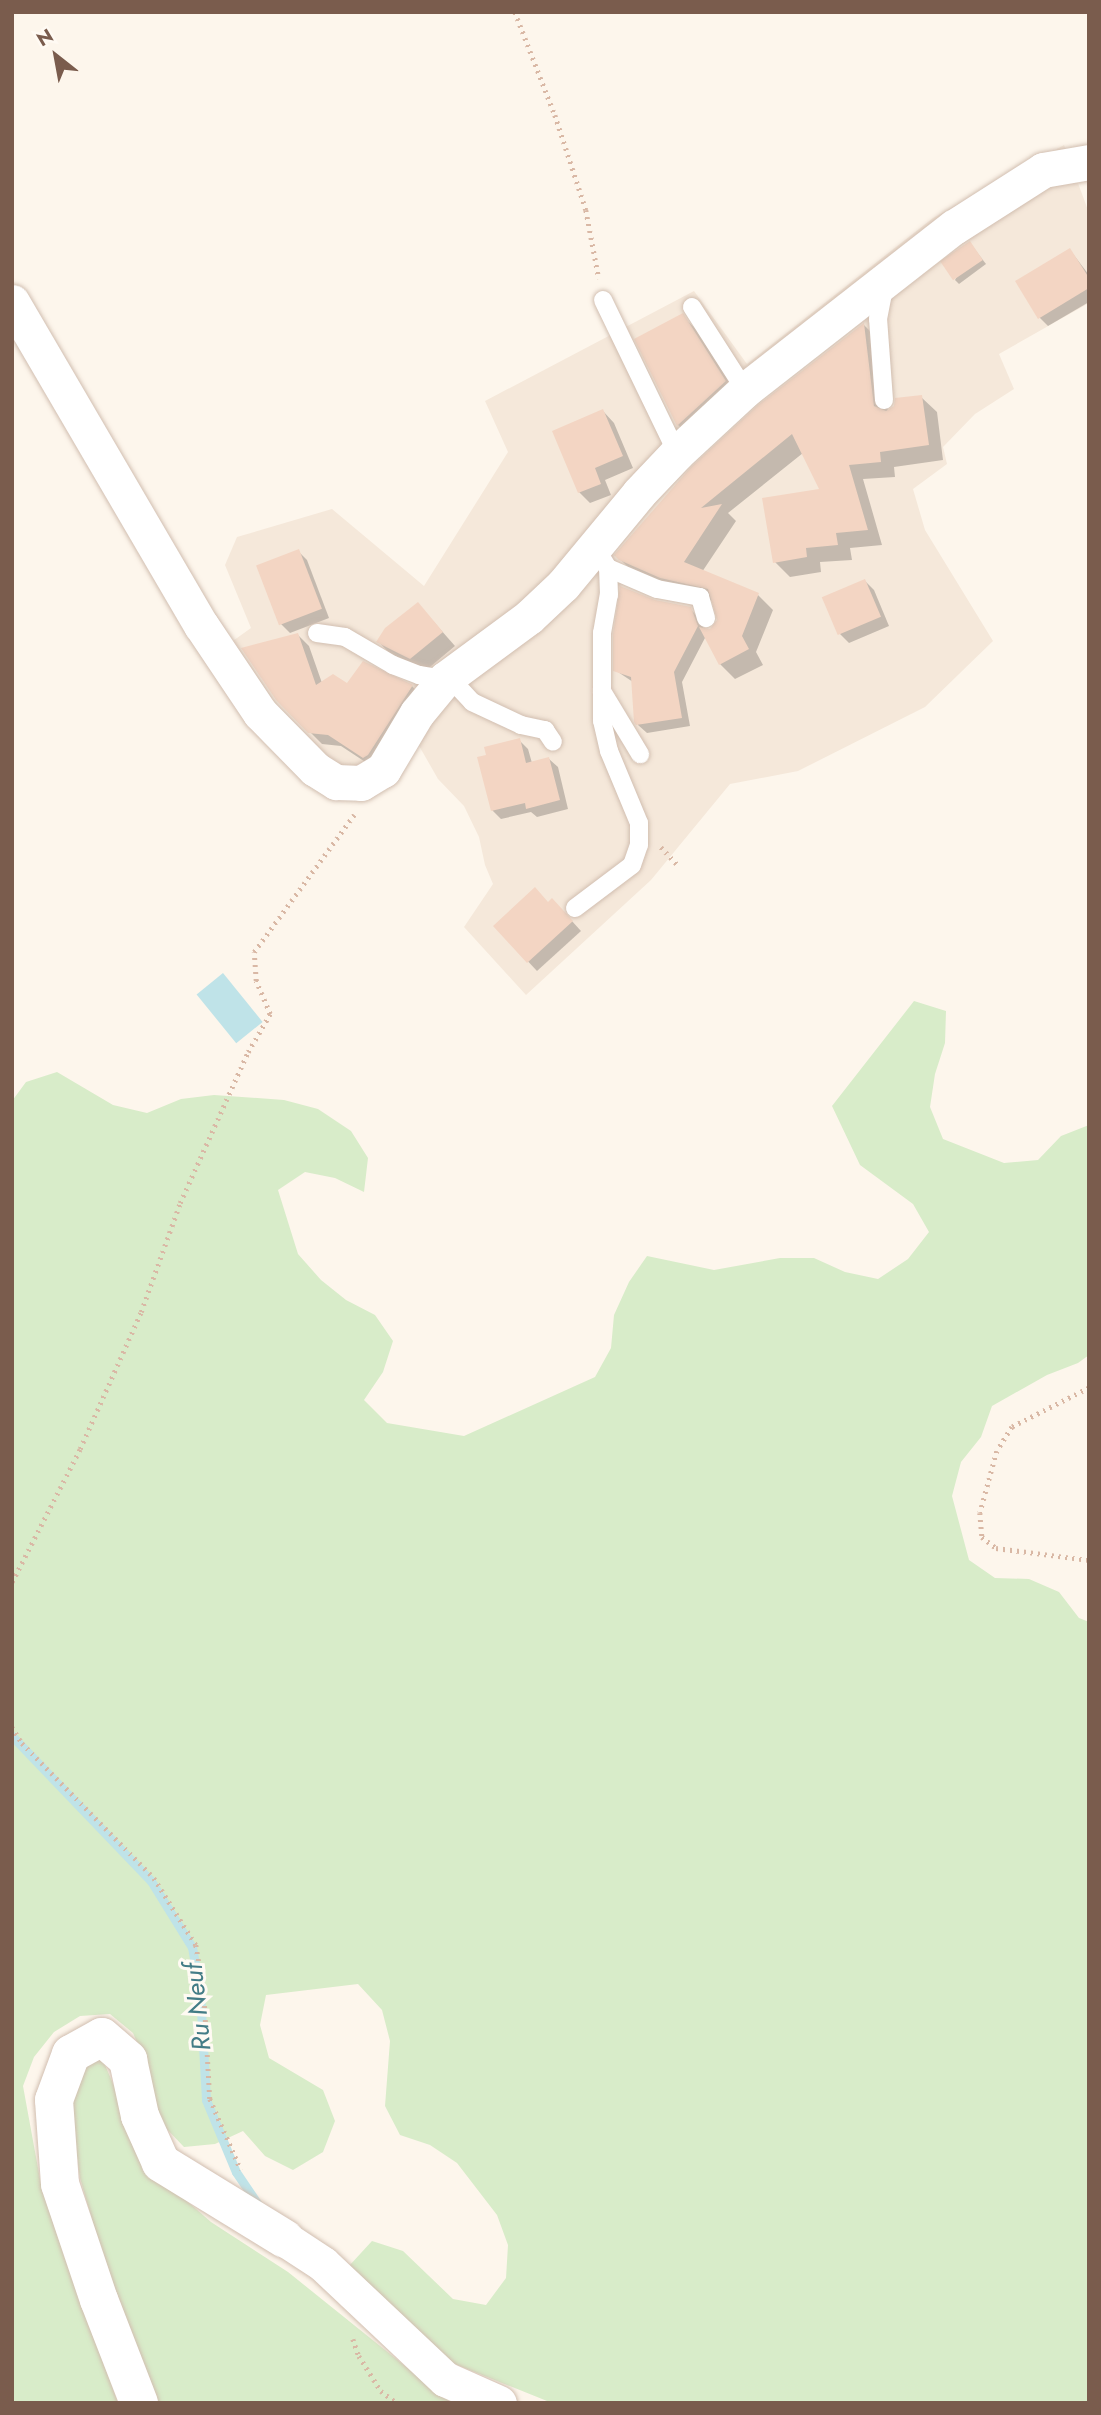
<!DOCTYPE html>
<html>
<head>
<meta charset="utf-8">
<style>
  body { margin:0 }
  #map { position:relative; width:1101px; height:2415px; overflow:hidden; background:#fdf6ec; font-family:Jost,sans-serif }
  div>[style] { position:absolute }
  [style*='--x'] { left:calc(var(--x)*1px); top:calc(var(--y)*1px); width:calc(var(--w)*1px); rotate:calc(var(--a)*1deg) }
  .residential>* { inset:0; background:#f5e8da }
  .green>* { inset:0; background:#d8ecc9 }
  .water>* { inset:0; background:#bfe3e8; transform-origin:0 0 }
  .shadow>* { inset:0; background:#0003 }
  .stream>* { height:9px; margin:-4.5px; padding:0 4.5px; transform-origin:4.5px; border-radius:4.5px; background:#bfe3e8 }
  .building>* { inset:0; background:#f3d5c3; transform-origin:0 0 }
  .path>* { height:4.5px; margin-top:-2.25px; transform-origin:0; background:repeating-linear-gradient(90deg,#d9b8a5 0 2px,transparent 0 7px) }
  .roads { filter:drop-shadow(0 0 2px #d1beb0) drop-shadow(0 0 2px #d1beb0) }
  .lane>* { height:18px; margin:-9px; padding:0 9px; transform-origin:9px; border-radius:9px; background:#fff }
  .street>* { height:35px; margin:-17.5px; padding:0 17.5px; transform-origin:17.5px; border-radius:17.5px; background:#fff }
  .secondary>* { height:38px; margin:-19px; padding:0 19px; transform-origin:19px; border-radius:19px; background:#fff }
  span { translate:-50% -50%; white-space:nowrap; text-align:center; line-height:1.15; -webkit-text-stroke:6px #fffaf3; paint-order:stroke }
  .water-label { font-size:26px; color:#437c86; font-style:italic }
  .frame { position:absolute; inset:0; border:14px solid #7a5c4d; pointer-events:none }
  .north { position:absolute; left:21px; top:21px; width:70px; height:70px; -webkit-text-stroke:5px #fffaf3; paint-order:stroke; rotate:329deg; font-size:19px; font-weight:700; line-height:28px; text-align:center; color:#7a5c4d }
  .north::after { content:''; display:block; margin:auto; width:24px; height:32px; background:#7a5c4d; clip-path:polygon(50% 0,100% 100%,50% 72%,0 100%) }
</style>
</head>
<body>
<div id="map">
  <div class="residential">
    <div style="clip-path:polygon(1064px 145px,1089px 213px,1089px 303px,999px 354px,1014px 389px,975px 414px,943px 447px,947px 464px,913px 489px,925px 530px,993px 641px,925px 707px,798px 771px,730px 784px,651px 880px,526px 995px,464px 927px,493px 884px,485px 865px,479px 837px,464px 806px,438px 779px,418px 744px,352px 796px,209px 658px,251px 628px,225px 565px,237px 537px,332px 509px,424px 586px,508px 452px,485px 401px,694px 291px,747px 364px,933px 218px)"></div>
  </div>
  <div class="green">
    <div style="clip-path:polygon(914px 1001px,946px 1011px,945px 1043px,935px 1074px,930px 1107px,943px 1139px,1004px 1163px,1038px 1160px,1061px 1136px,1089px 1125px,1089px 1355px,1078px 1363px,1047px 1375px,992px 1406px,981px 1437px,961px 1462px,952px 1496px,969px 1560px,995px 1578px,1029px 1579px,1059px 1592px,1079px 1618px,1089px 1622px,1089px 2403px,552px 2403px,440px 2358px,349px 2266px,372px 2241px,403px 2251px,453px 2299px,486px 2305px,506px 2278px,508px 2245px,497px 2215px,457px 2163px,430px 2145px,400px 2135px,385px 2106px,390px 2041px,382px 2010px,358px 1984px,266px 1995px,260px 2025px,269px 2058px,323px 2090px,335px 2121px,323px 2152px,293px 2170px,265px 2156px,243px 2131px,215px 2144px,184px 2147px,161px 2123px,146px 2063px,133px 2033px,110px 2014px,80px 2016px,54px 2032px,34px 2057px,23px 2086px,42px 2190px,118px 2403px,12px 2403px,12px 1101px,26px 1082px,57px 1072px,113px 1105px,147px 1113px,181px 1099px,214px 1095px,284px 1100px,318px 1109px,351px 1131px,368px 1158px,364px 1192px,335px 1178px,305px 1172px,278px 1190px,298px 1254px,321px 1280px,346px 1300px,375px 1315px,393px 1341px,383px 1372px,364px 1400px,387px 1423px,464px 1436px,595px 1377px,611px 1348px,614px 1315px,629px 1282px,647px 1256px,714px 1270px,780px 1258px,814px 1258px,845px 1272px,878px 1279px,908px 1259px,929px 1232px,913px 1204px,860px 1165px,832px 1106px)"></div>
    <div style="clip-path:polygon(102px 2058px,149px 2168px,211px 2222px,288px 2272px,451px 2403px,157px 2403px,112px 2288px,80px 2178px,69px 2098px,83px 2065px)"></div>
  </div>
  <div class="water">
    <div style="left:223px;top:973px;width:63px;height:34px;rotate:51deg"></div>
  </div>
  <div class="shadow">
    <div style="clip-path:polygon(973px 247px,986px 264px,959px 284px,955px 280px)"></div>
    <div style="clip-path:polygon(1070px 250px,1089px 275px,1089px 302px,1048px 326px,1039px 317px)"></div>
    <div style="clip-path:polygon(682px 316px,696px 329px,738px 395px,691px 438px,678px 425px)"></div>
    <div style="clip-path:polygon(864px 325px,879px 340px,888px 412px,921px 397px,937px 412px,943px 460px,894px 467px,895px 477px,863px 479px,882px 545px,850px 548px,852px 560px,820px 562px,821px 572px,790px 577px,775px 562px,822px 490px,803px 453px,728px 513px,736px 521px,702px 572px,758px 595px,773px 610px,756px 652px,763px 665px,735px 679px,720px 664px,706px 636px,682px 682px,690px 726px,647px 733px,638px 725px,633px 682px,615px 670px,654px 602px,690px 609px,699px 618px,704px 629px,710px 631px,719px 620px,713px 601px,677px 593px,631px 570px,616px 555px)"></div>
    <div style="clip-path:polygon(603px 411px,614px 423px,633px 468px,605px 480px,611px 495px,590px 503px,579px 492px)"></div>
    <div style="clip-path:polygon(298px 551px,307px 560px,329px 618px,290px 633px,281px 624px)"></div>
    <div style="clip-path:polygon(865px 581px,874px 590px,889px 626px,849px 643px,840px 634px)"></div>
    <div style="clip-path:polygon(418px 604px,455px 646px,424px 672px,391px 655px,378px 641px)"></div>
    <div style="clip-path:polygon(297px 634px,309px 646px,322px 683px,412px 686px,423px 698px,376px 769px,341px 746px,322px 744px,277px 699px)"></div>
    <div style="clip-path:polygon(519px 740px,528px 749px,532px 763px,549px 759px,558px 767px,568px 809px,537px 817px,531px 812px,501px 819px,492px 810px)"></div>
    <div style="clip-path:polygon(548px 904px,561px 909px,581px 931px,537px 971px,495px 926px)"></div>
  </div>
  <div class="stream">
    <div style="--x:12;--y:1736;--w:201;--a:46.2"></div>
    <div style="--x:151;--y:1881;--w:78;--a:58.2"></div>
    <div style="--x:192;--y:1947;--w:46;--a:79.9"></div>
    <div style="--x:200;--y:1992;--w:108;--a:86.8"></div>
    <div style="--x:206;--y:2100;--w:78;--a:67.4"></div>
    <div style="--x:236;--y:2172;--w:41;--a:55.9"></div>
  </div>
  <div class="building">
    <div style="left:970px;top:241px;width:23px;height:36px;rotate:56deg"></div>
    <div style="clip-path:polygon(1070px 248px,1089px 278px,1089px 288px,1038px 319px,1015px 281px)"></div>
    <div style="clip-path:polygon(683px 313px,726px 381px,677px 426px,634px 339px)"></div>
    <div style="clip-path:polygon(864px 323px,874px 406px,886px 411px,894px 406px,895px 398px,922px 395px,929px 445px,880px 452px,881px 462px,849px 465px,868px 530px,836px 533px,838px 545px,806px 548px,807px 557px,773px 563px,762px 498px,819px 489px,792px 434px,701px 508px,722px 504px,684px 562px,759px 593px,742px 636px,749px 649px,719px 665px,699px 627px,710px 629px,717px 620px,708px 589px,660px 578px,619px 560px,614px 555px,691px 467px,758px 405px)"></div>
    <div style="clip-path:polygon(603px 409px,623px 456px,595px 468px,601px 484px,578px 493px,552px 431px)"></div>
    <div style="left:299px;top:549px;width:64px;height:46px;rotate:69deg"></div>
    <div style="left:865px;top:579px;width:41px;height:47px;rotate:67deg"></div>
    <div style="clip-path:polygon(620px 586px,655px 600px,691px 607px,698px 626px,674px 672px,682px 718px,636px 725px,634px 722px,631px 677px,613px 671px,613px 634px)"></div>
    <div style="clip-path:polygon(418px 602px,443px 632px,410px 659px,376px 642px,385px 628px)"></div>
    <div style="clip-path:polygon(298px 633px,316px 685px,333px 674px,347px 683px,363px 661px,413px 685px,368px 755px,363px 758px,328px 735px,308px 733px,276px 700px,241px 648px)"></div>
    <div style="clip-path:polygon(520px 738px,526px 763px,549px 757px,560px 800px,526px 809px,525px 803px,491px 811px,477px 757px,486px 755px,484px 747px)"></div>
    <div style="clip-path:polygon(535px 887px,548px 902px,552px 898px,573px 921px,527px 963px,493px 926px)"></div>
  </div>
  <div class="path">
    <div style="--x:515;--y:12;--w:110;--a:68.8"></div>
    <div style="--x:555;--y:115;--w:100;--a:71.9"></div>
    <div style="--x:586;--y:210;--w:70;--a:79.3"></div>
    <div style="--x:661;--y:847;--w:23;--a:47"></div>
    <div style="--x:1089;--y:1388;--w:86;--a:153.1"></div>
    <div style="--x:1012;--y:1427;--w:28;--a:122"></div>
    <div style="--x:997;--y:1451;--w:64;--a:105.3"></div>
    <div style="--x:980;--y:1513;--w:24;--a:85"></div>
    <div style="--x:982;--y:1537;--w:18;--a:38"></div>
    <div style="--x:996;--y:1548;--w:94;--a:7.4"></div>
    <div style="--x:12;--y:1582;--w:149;--a:-62.9"></div>
    <div style="--x:80;--y:1449;--w:150;--a:-66"></div>
    <div style="--x:141;--y:1312;--w:116;--a:-70.3"></div>
    <div style="--x:180;--y:1203;--w:166;--a:-65.8"></div>
    <div style="--x:248;--y:1052;--w:44;--a:-59.9"></div>
    <div style="--x:270;--y:1014;--w:36;--a:-113"></div>
    <div style="--x:256;--y:981;--w:29;--a:-94"></div>
    <div style="--x:254;--y:952;--w:170;--a:-53.9"></div>
    <div style="--x:12;--y:1727;--w:19;--a:58"></div>
    <div style="--x:22;--y:1743;--w:189;--a:45.6"></div>
    <div style="--x:154;--y:1878;--w:79;--a:57.9"></div>
    <div style="--x:196;--y:1945;--w:48;--a:80.3"></div>
    <div style="--x:204;--y:1992;--w:107;--a:86.8"></div>
    <div style="--x:210;--y:2099;--w:77;--a:66.4"></div>
    <div style="--x:353;--y:2339;--w:18;--a:71"></div>
    <div style="--x:359;--y:2356;--w:41;--a:57.8"></div>
    <div style="--x:381;--y:2391;--w:20;--a:37"></div>
  </div>
  <div class="roads">
    <div class="lane">
      <div style="--x:603;--y:300;--w:170;--a:64.2"></div>
      <div style="--x:692;--y:307;--w:98;--a:57.4"></div>
      <div style="--x:884;--y:400;--w:81;--a:-94.2"></div>
      <div style="--x:878;--y:319;--w:36;--a:-79"></div>
      <div style="--x:608;--y:568;--w:53;--a:23.2"></div>
      <div style="--x:657;--y:589;--w:44;--a:10.5"></div>
      <div style="--x:700;--y:597;--w:22;--a:74"></div>
      <div style="--x:317;--y:633;--w:28;--a:8"></div>
      <div style="--x:345;--y:637;--w:56;--a:30.3"></div>
      <div style="--x:393;--y:665;--w:28;--a:21"></div>
      <div style="--x:419;--y:675;--w:26;--a:9"></div>
      <div style="--x:448;--y:676;--w:35;--a:47"></div>
      <div style="--x:472;--y:702;--w:54;--a:25.1"></div>
      <div style="--x:521;--y:725;--w:25;--a:12"></div>
      <div style="--x:545;--y:730;--w:14;--a:56"></div>
      <div style="--x:602;--y:691;--w:74;--a:58.9"></div>
      <div style="--x:575;--y:908;--w:71;--a:-37"></div>
      <div style="--x:632;--y:865;--w:21;--a:-71"></div>
      <div style="--x:639;--y:845;--w:22;--a:-90"></div>
      <div style="--x:639;--y:823;--w:78;--a:-112.6"></div>
      <div style="--x:609;--y:751;--w:31;--a:-103"></div>
      <div style="--x:602;--y:721;--w:88;--a:-90"></div>
      <div style="--x:602;--y:633;--w:39;--a:-80"></div>
      <div style="--x:609;--y:595;--w:27;--a:-92"></div>
      <div style="--x:608;--y:568;--w:25;--a:-122"></div>
    </div>
    <div class="street">
      <div style="--x:12;--y:302;--w:374;--a:59.7"></div>
      <div style="--x:201;--y:625;--w:106;--a:56.2"></div>
      <div style="--x:260;--y:713;--w:78;--a:45.5"></div>
      <div style="--x:315;--y:769;--w:25;--a:32"></div>
      <div style="--x:336;--y:782;--w:25;--a:2"></div>
      <div style="--x:361;--y:783;--w:26;--a:-31"></div>
      <div style="--x:383;--y:770;--w:66;--a:-59.2"></div>
      <div style="--x:417;--y:713;--w:44;--a:-50.5"></div>
      <div style="--x:445;--y:679;--w:104;--a:-36.4"></div>
      <div style="--x:529;--y:617;--w:47;--a:-43.3"></div>
      <div style="--x:563;--y:585;--w:119;--a:-50.4"></div>
      <div style="--x:639;--y:493;--w:55;--a:-46.5"></div>
      <div style="--x:677;--y:453;--w:93;--a:-42.8"></div>
      <div style="--x:745;--y:390;--w:265;--a:-38"></div>
      <div style="--x:954;--y:227;--w:106;--a:-32.6"></div>
      <div style="--x:1043;--y:170;--w:47;--a:-9.9"></div>
      <div style="--x:285;--y:2239;--w:45;--a:33.3"></div>
      <div style="--x:323;--y:2264;--w:168;--a:43.3"></div>
      <div style="--x:445;--y:2379;--w:59;--a:24"></div>
    </div>
    <div class="secondary">
      <div style="--x:139;--y:2403;--w:110;--a:-111.2"></div>
      <div style="--x:99;--y:2300;--w:122;--a:-108.6"></div>
      <div style="--x:60;--y:2184;--w:84;--a:-94.1"></div>
      <div style="--x:54;--y:2100;--w:49;--a:-69.7"></div>
      <div style="--x:71;--y:2054;--w:35;--a:-29"></div>
      <div style="--x:102;--y:2037;--w:35;--a:41"></div>
      <div style="--x:128;--y:2060;--w:57;--a:77.9"></div>
      <div style="--x:140;--y:2116;--w:51;--a:65.9"></div>
      <div style="--x:161;--y:2163;--w:145;--a:31.5"></div>
    </div>
  </div>
  <div class="water-label">
    <span style="left:198px;top:2007px;rotate:-96deg">Ru Neuf</span>
  </div>
  <div class="frame"></div>
  <div class="north">N</div>
</div>
</body>
</html>
